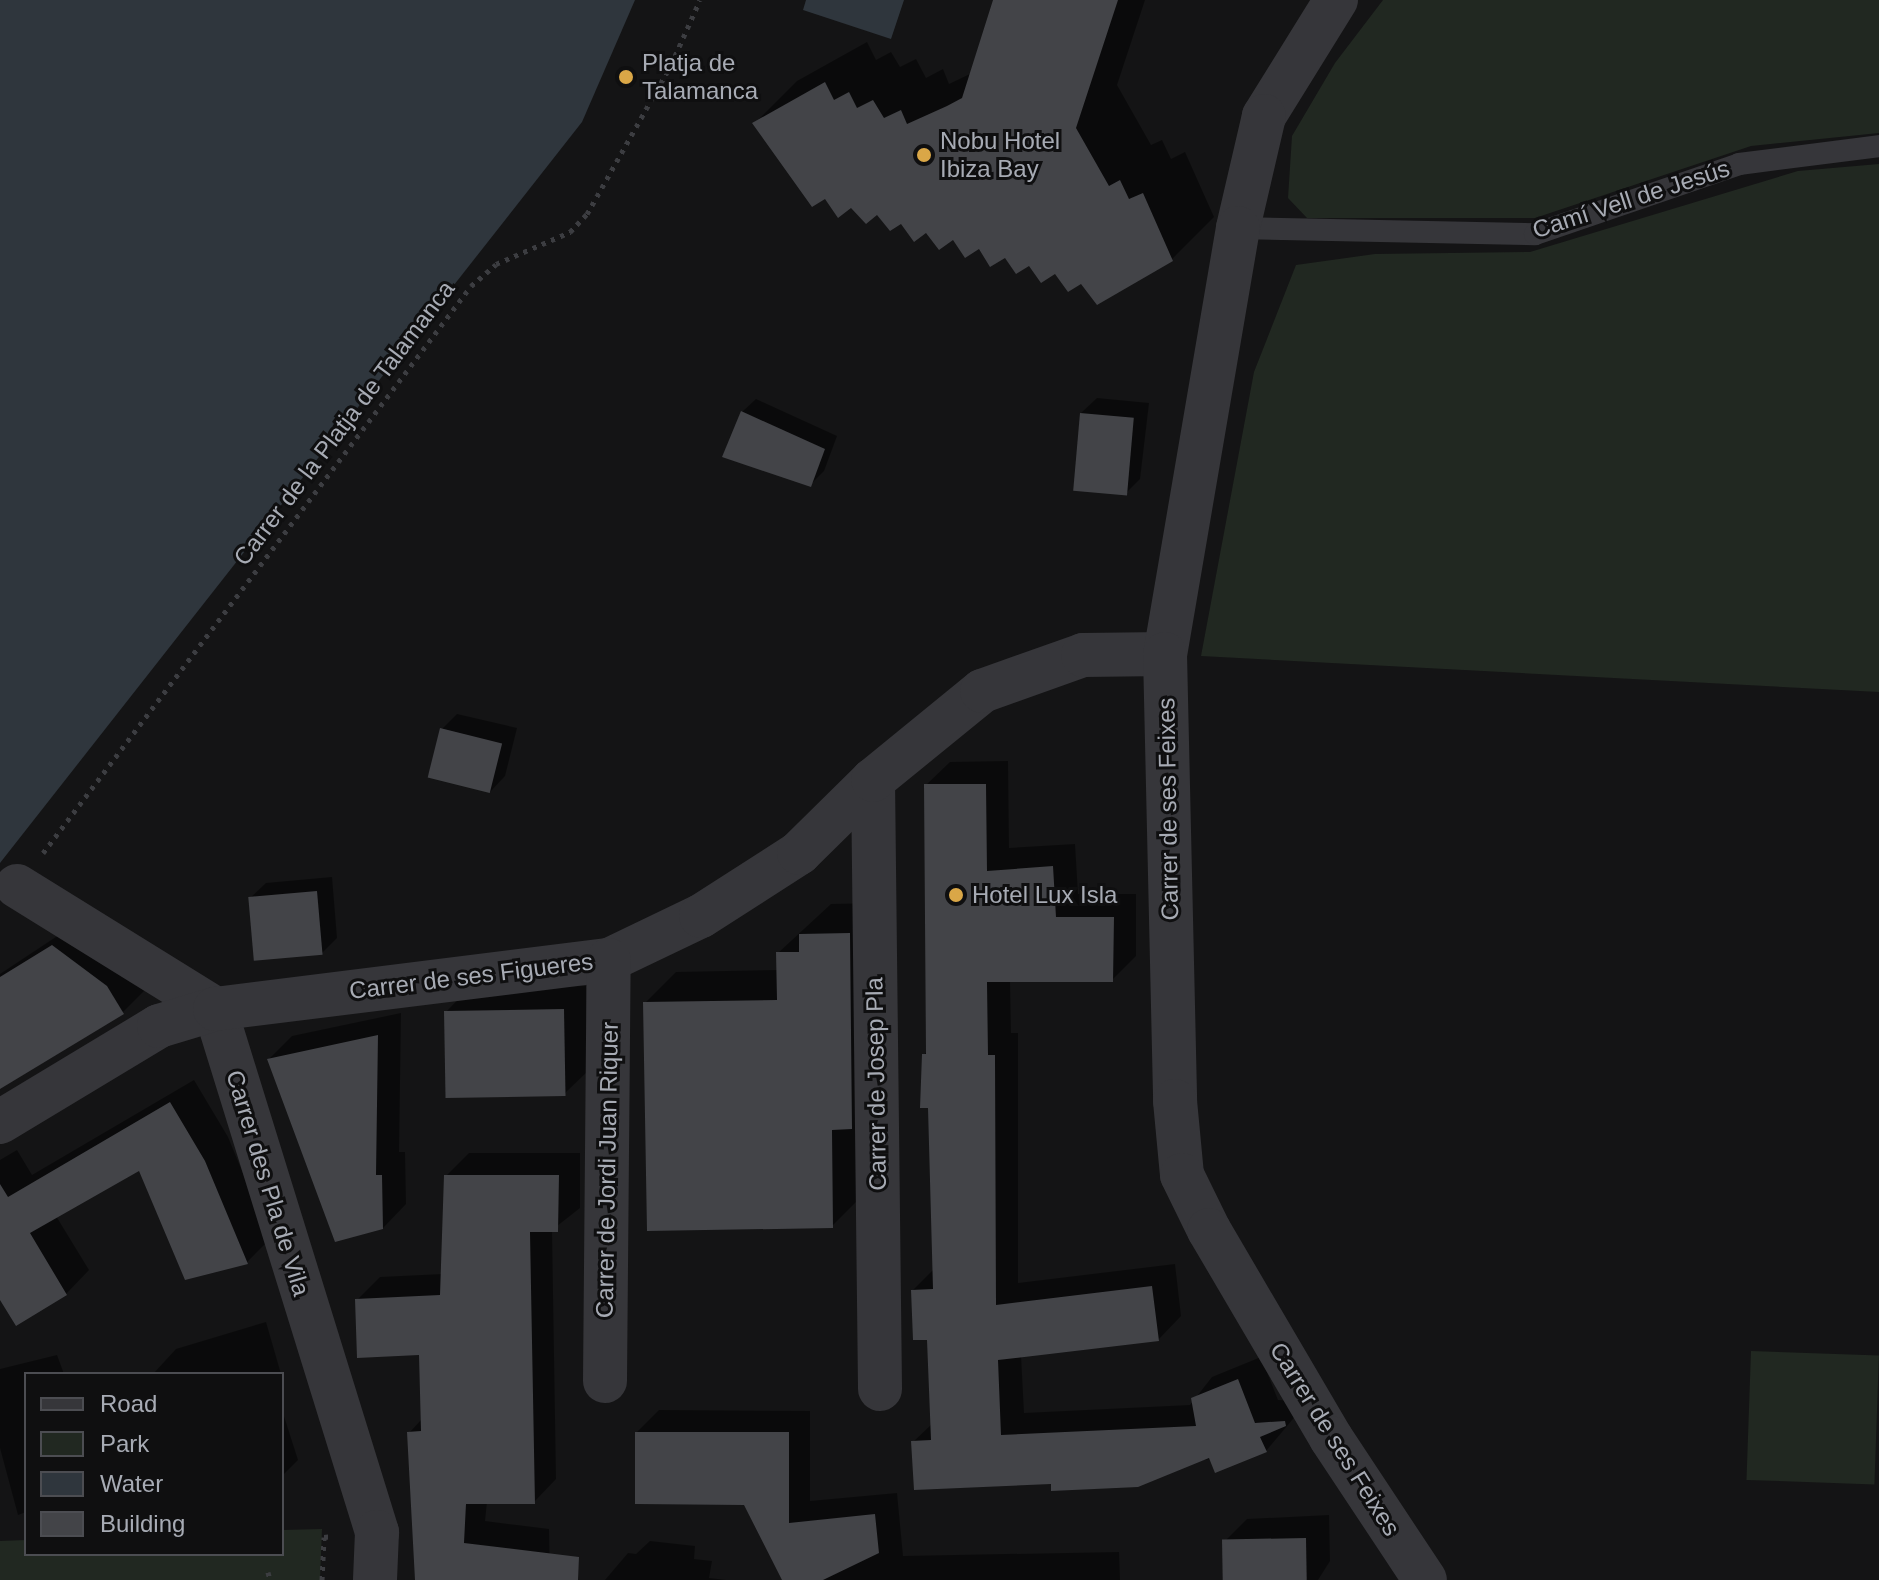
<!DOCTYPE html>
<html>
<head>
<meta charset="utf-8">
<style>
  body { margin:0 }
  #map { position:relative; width:1879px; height:1580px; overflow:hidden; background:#141415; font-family:Helvetica,sans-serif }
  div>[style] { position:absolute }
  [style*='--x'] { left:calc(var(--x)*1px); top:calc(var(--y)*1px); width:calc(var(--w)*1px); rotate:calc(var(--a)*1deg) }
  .green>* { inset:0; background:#212821; transform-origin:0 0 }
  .water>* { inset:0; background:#2f363d }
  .shadow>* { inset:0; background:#0007 }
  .building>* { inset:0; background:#434448; transform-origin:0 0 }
  .path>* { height:5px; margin-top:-2.5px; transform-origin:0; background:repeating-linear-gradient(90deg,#3c3d41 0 4px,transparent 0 10px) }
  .service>* { height:22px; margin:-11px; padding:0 11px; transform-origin:11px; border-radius:11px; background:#36363a }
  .minor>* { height:44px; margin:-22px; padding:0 22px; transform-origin:22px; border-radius:22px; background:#36363a }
  .tertiary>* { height:44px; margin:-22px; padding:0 22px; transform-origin:22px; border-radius:22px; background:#36363a }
  .dots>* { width:22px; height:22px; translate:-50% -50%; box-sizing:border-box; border:4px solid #0f0f10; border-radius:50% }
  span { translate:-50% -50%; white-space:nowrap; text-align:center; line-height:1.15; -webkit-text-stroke:6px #0f0f10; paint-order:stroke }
  .poi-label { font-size:24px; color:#a7abb4 }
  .left { translate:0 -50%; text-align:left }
  .street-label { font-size:24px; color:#a7abb4 }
  .legend { position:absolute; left:24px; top:1372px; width:260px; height:184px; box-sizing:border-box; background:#0f0f10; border:2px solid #4c4d52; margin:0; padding:10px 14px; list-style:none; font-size:24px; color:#a7abb4 }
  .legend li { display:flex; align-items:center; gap:16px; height:40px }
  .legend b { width:40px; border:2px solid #4c4d52 }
</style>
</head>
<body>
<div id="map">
  <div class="green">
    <div style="clip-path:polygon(1383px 0,1879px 0,1879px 133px,1751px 146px,1535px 218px,1307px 218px,1288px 198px,1292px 136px,1335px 63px)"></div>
    <div style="clip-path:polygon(1879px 164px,1879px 692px,1201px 656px,1254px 372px,1296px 265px,1375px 254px,1530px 252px,1798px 171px)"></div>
    <div style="left:1751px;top:1351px;width:128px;height:129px;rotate:2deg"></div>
    <div style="clip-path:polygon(322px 1529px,320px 1580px,0 1580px,0 1541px,26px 1540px,26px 1554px,282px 1554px,282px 1530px)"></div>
  </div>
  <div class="water">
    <div style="clip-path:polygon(0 0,635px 0,582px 122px,0 863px)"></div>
    <div style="clip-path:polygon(806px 0,904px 0,891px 39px,803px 10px)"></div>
  </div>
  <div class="shadow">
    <div style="clip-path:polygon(995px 0,1145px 0,1117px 85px,1151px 145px,1162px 140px,1171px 159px,1185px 152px,1214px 217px,1172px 259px,1081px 281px,826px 196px,755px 123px,797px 81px,867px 42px,876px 60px,891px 52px,900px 67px,916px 59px,926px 78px,943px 69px,949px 84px,972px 73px)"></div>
    <div style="clip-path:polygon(1097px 398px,1149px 403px,1140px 479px,1125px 494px,1081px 413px)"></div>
    <div style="clip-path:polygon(756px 399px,837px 436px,824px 471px,810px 485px,742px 412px)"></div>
    <div style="clip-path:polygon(457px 714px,517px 728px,505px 776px,490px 792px,442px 729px)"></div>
    <div style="clip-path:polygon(1008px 761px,1009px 848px,1075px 844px,1078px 894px,1136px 894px,1136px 956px,1112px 980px,1010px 980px,1011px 1033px,1018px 1033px,1018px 1283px,1175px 1264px,1181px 1316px,1158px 1340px,1021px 1355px,1024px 1413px,1190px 1405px,1212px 1377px,1261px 1357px,1278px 1400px,1308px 1401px,1266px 1451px,1053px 1482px,913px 1442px,933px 1423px,929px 1338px,913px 1290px,934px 1269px,930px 1106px,924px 1055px,928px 1050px,926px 785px,950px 762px)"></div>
    <div style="clip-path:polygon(332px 877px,337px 938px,322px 953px,250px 898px,266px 883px)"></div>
    <div style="clip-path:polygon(879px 903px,863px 1195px,832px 1226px,645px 1003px,676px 972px,778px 970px,778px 953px,831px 904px)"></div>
    <div style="clip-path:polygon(77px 923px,146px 989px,123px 1012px,0 1083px,0 974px)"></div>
    <div style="clip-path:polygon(586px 986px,588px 1071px,564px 1094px,446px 1012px,469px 988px)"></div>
    <div style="clip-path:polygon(401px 1013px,399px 1152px,405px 1152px,406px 1204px,383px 1228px,269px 1059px,292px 1036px)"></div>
    <div style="clip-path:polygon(194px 1080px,228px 1137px,270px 1239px,247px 1262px,140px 1169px,56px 1216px,89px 1270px,66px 1294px,0 1296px,0 1160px,17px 1150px,32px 1175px)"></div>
    <div style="clip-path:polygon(469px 1153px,580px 1153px,580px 1208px,552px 1230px,556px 1479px,534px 1502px,487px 1502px,485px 1521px,549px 1529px,550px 1580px,417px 1580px,409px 1433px,422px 1419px,421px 1353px,357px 1300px,380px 1277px,443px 1274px,446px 1176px)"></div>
    <div style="clip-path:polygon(266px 1322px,281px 1374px,153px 1374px,176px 1349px)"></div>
    <div style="clip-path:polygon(57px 1355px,64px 1374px,26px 1374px,26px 1512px,18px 1515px,0 1448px,0 1369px)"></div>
    <div style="clip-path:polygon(282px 1410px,298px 1460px,282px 1476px)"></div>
    <div style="clip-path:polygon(659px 1410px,810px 1411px,810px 1501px,897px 1493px,903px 1556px,1119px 1552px,1120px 1580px,784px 1580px,746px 1503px,637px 1432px)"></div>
    <div style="clip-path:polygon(1329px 1515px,1330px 1561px,1318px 1580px,1226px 1580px,1224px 1542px,1247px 1519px)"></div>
    <div style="clip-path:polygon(650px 1541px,695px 1546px,694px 1559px,712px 1561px,709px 1578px,726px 1580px,605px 1580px,628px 1553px,636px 1554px)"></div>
  </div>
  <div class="building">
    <div style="clip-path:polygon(993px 0,1118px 0,1076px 128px,1109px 186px,1120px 180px,1129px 199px,1143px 193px,1173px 261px,1097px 305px,1081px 284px,1068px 292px,1055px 274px,1041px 283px,1029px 266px,1016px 274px,1005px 258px,990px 267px,979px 249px,965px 258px,953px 240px,939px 250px,926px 233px,914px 242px,901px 224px,890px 231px,877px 215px,866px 224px,851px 208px,838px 218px,825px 199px,812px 207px,752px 123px,825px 82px,834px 100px,849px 92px,857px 108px,873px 100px,884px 118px,901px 110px,907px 124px,947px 106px,962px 98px)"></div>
    <div style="clip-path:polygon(741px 411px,825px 449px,811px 487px,722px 457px)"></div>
    <div style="left:1080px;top:413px;width:54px;height:78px;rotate:5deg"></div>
    <div style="left:440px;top:728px;width:64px;height:51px;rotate:14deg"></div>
    <div style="clip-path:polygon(924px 784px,986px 784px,987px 871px,1053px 866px,1056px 917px,1114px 917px,1113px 982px,987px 982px,988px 1055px,995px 1055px,996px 1305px,1152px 1286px,1159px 1341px,998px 1360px,1001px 1435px,1196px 1426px,1191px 1398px,1238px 1379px,1255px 1423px,1285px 1421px,1286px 1426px,1260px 1437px,1267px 1452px,1215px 1473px,1209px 1458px,1138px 1487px,1051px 1491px,1051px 1484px,914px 1490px,911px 1441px,931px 1440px,927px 1340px,913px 1340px,911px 1290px,933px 1289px,928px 1108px,920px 1108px,922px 1054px,926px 1054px)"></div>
    <div style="left:317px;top:891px;width:64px;height:69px;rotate:85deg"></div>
    <div style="clip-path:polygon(850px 933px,852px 1129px,832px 1130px,833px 1228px,647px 1231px,643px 1002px,777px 1000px,776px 952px,799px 952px,799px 934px)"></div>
    <div style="clip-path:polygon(52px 945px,107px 986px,124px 1014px,0 1089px,0 977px)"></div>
    <div style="left:564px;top:1009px;width:87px;height:120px;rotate:89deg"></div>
    <div style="clip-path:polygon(378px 1035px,376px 1175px,382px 1175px,383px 1229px,335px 1242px,267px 1059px)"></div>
    <div style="clip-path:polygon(170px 1102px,205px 1161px,248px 1264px,185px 1280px,139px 1171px,30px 1233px,67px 1295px,16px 1326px,0 1300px,0 1184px,8px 1197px)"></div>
    <div style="clip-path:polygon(444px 1175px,559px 1175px,558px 1232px,530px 1232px,535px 1504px,466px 1504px,464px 1543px,579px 1557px,578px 1580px,415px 1580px,407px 1432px,421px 1431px,419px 1355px,357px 1358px,355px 1299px,440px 1295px)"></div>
    <div style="clip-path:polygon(635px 1432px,789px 1432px,789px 1523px,875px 1514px,879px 1553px,823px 1580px,782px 1580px,744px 1505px,635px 1504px)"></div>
    <div style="left:1306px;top:1538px;width:42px;height:84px;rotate:89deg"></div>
  </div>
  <div class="path">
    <div style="--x:43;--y:853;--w:710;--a:-52.95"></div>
    <div style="--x:471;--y:286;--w:33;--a:-41"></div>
    <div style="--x:496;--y:264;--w:81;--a:-23.4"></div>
    <div style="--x:570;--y:232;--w:25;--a:-47"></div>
    <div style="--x:587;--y:214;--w:171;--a:-60.6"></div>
    <div style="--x:671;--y:65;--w:71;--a:-66"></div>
    <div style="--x:268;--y:1572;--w:8;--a:76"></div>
    <div style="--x:322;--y:1580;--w:43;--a:-87.3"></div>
    <div style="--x:324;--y:1537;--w:9;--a:-6"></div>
  </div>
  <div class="service">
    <div style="--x:1238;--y:228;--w:297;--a:1.2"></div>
    <div style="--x:1535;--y:234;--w:216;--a:-18.9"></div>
    <div style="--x:1739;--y:164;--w:141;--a:-7.3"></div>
  </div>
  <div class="minor">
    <div style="--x:873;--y:780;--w:609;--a:89.34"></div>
    <div style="--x:17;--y:886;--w:233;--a:31.8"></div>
    <div style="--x:215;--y:1009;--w:548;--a:72.79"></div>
    <div style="--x:377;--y:1532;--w:48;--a:92.4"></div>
    <div style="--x:0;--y:1122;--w:186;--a:-31.1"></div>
    <div style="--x:159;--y:1026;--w:59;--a:-16.9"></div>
    <div style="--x:215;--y:1009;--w:397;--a:-7.1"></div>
    <div style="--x:609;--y:960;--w:102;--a:-25.6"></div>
    <div style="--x:701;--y:916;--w:117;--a:-32.7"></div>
    <div style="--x:799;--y:853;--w:104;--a:-44.6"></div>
    <div style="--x:873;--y:780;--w:141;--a:-39.2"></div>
    <div style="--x:982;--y:691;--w:107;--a:-19.6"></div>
    <div style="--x:1083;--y:655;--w:82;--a:-0.7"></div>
    <div style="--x:605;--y:1381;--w:421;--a:-89.5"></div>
  </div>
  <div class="tertiary">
    <div style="--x:1336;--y:0;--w:137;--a:121.8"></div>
    <div style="--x:1264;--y:116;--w:115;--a:103.1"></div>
    <div style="--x:1238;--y:228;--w:432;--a:99.7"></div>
    <div style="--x:1165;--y:654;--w:447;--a:88.7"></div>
    <div style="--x:1175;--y:1101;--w:74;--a:84.6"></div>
    <div style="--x:1182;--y:1175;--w:61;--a:63.9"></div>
    <div style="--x:1209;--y:1230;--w:241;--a:59.6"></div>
    <div style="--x:1331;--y:1438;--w:170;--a:56.5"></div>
  </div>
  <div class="dots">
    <div style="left:626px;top:77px;background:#daa747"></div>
    <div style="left:924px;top:155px;background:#daa747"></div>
    <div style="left:956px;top:895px;background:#daa747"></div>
  </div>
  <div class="poi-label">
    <span class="left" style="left:642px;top:77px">Platja de<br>Talamanca</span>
    <span class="left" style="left:940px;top:155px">Nobu Hotel<br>Ibiza Bay</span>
    <span class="left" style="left:972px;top:895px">Hotel Lux Isla</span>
  </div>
  <div class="street-label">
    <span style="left:1631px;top:199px;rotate:-18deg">Camí Vell de Jesús</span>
    <span style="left:344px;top:423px;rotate:-53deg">Carrer de la Platja de Talamanca</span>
    <span style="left:1168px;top:809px;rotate:-91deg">Carrer de ses Feixes</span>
    <span style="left:471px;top:976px;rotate:-7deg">Carrer de ses Figueres</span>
    <span style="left:876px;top:1084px;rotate:-91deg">Carrer de Josep Pla</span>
    <span style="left:607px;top:1170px;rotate:-89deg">Carrer de Jordi Juan Riquer</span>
    <span style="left:268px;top:1183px;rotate:73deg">Carrer des Pla de Vila</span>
    <span style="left:1335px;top:1439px;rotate:58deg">Carrer de ses Feixes</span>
  </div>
  <ul class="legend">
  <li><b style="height:10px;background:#36363a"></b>Road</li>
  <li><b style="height:22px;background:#212821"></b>Park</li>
  <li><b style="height:22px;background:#2f363d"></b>Water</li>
  <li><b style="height:22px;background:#434448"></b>Building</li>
  </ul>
</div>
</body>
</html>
